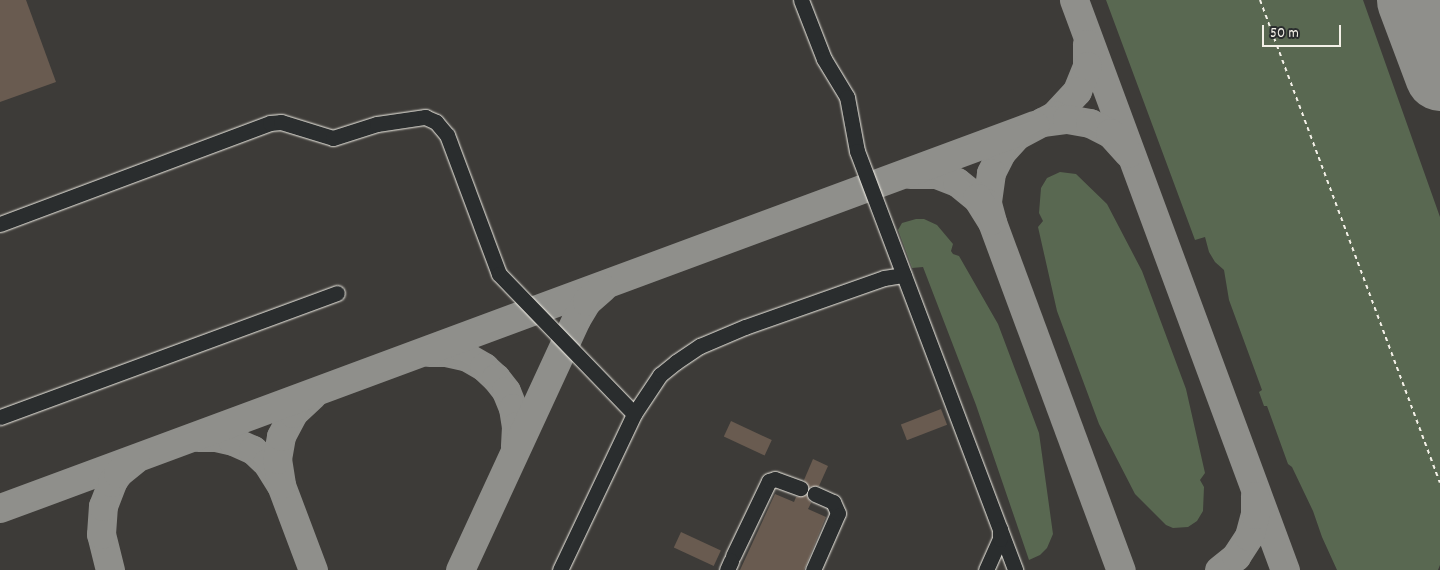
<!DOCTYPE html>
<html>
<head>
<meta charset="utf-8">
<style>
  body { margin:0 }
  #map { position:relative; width:1440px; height:570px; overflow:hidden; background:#2a2d2e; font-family:Dekko,sans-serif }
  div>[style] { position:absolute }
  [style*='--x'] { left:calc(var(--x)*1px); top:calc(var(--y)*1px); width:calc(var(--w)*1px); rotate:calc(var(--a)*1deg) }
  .built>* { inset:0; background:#3d3b38; transform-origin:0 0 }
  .green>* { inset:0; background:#596851 }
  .taxiway>* { height:29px; margin:-14.5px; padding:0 14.5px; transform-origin:14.5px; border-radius:14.5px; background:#8f8f8b }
  .runway>* { height:71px; margin:-35.5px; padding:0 35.5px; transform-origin:35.5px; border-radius:35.5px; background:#8f8f8b }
  .building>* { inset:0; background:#695b50; transform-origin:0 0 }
  .path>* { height:2px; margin-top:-1px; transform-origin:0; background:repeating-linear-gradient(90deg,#f4f1e8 0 4px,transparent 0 8px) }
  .roads { filter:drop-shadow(0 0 1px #f4f1e8) drop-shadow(0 0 1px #f4f1e8) }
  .minor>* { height:15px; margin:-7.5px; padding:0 7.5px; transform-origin:7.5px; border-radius:7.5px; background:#2a2d2e }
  span { translate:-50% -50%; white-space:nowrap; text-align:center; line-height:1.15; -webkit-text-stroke:4px #2a2d2e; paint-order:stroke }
  .scale { position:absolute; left:1262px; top:25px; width:79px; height:22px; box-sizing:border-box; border:2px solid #f4f1e8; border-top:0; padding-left:6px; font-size:15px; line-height:18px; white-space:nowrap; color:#f4f1e8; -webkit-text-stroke:4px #2a2d2e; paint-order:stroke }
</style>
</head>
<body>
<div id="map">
  <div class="built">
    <div style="left:0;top:0;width:1440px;height:570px"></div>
  </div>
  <div class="green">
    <div style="clip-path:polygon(1106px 0,1363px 0,1440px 217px,1440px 565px,1438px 570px,1337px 570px,1322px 537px,1313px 511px,1292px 467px,1288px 464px,1267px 406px,1264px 406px,1259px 392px,1262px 390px,1229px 300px,1224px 270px,1215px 262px,1209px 252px,1205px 237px,1195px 240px)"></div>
    <div style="clip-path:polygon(1060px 172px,1076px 174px,1107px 204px,1142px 271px,1186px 389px,1205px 473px,1200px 480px,1204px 487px,1203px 511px,1197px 521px,1188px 527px,1173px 528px,1166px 525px,1135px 494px,1099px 424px,1057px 311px,1038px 227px,1043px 221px,1039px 213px,1041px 188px,1047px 178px)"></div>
    <div style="clip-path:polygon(916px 219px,924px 219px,937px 225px,953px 244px,951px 251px,953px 254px,959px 256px,998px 324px,1039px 433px,1053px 534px,1047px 548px,1040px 555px,1029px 560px,976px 405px,923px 267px,912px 268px,898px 230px,902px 223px)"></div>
  </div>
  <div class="taxiway">
    <div style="--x:1074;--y:0;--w:608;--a:69.69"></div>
    <div style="--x:1087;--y:44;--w:22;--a:90"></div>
    <div style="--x:1087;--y:66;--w:27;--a:112"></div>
    <div style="--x:1077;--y:91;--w:33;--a:133"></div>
    <div style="--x:1055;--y:115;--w:43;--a:152.2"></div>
    <div style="--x:1017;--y:135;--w:24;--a:132"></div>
    <div style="--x:1001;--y:153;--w:22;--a:117"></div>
    <div style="--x:991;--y:173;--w:30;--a:98"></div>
    <div style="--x:987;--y:203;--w:20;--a:75"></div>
    <div style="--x:992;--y:222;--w:371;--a:69.7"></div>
    <div style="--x:1042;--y:122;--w:25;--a:-7"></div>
    <div style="--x:1067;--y:119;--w:23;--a:10"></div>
    <div style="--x:1090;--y:123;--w:22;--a:27"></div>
    <div style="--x:1110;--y:133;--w:27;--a:48"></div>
    <div style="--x:910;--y:174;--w:26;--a:0"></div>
    <div style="--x:936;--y:174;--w:22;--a:21"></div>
    <div style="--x:957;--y:182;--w:26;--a:39"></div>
    <div style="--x:977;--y:198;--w:26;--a:58"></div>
    <div style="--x:429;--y:352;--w:17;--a:0"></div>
    <div style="--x:446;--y:352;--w:22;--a:13"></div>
    <div style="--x:467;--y:357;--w:20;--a:30"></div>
    <div style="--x:484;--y:367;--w:16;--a:43"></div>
    <div style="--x:496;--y:378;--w:16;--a:52"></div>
    <div style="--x:506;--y:391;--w:18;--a:68"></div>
    <div style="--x:513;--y:408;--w:18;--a:81"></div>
    <div style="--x:516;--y:426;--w:20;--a:93"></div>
    <div style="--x:198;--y:437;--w:18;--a:0"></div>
    <div style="--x:216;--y:437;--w:17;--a:13"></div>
    <div style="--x:233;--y:441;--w:22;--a:24"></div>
    <div style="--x:253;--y:450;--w:19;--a:43"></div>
    <div style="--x:267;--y:463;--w:26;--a:58"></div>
    <div style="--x:281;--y:485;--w:91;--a:69.4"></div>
    <div style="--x:281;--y:484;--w:25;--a:-99"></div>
    <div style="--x:277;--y:459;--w:23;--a:-80"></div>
    <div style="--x:281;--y:436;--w:26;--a:-62"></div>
    <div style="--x:293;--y:413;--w:26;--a:-43"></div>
    <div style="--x:0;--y:508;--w:1103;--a:-20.32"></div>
    <div style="--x:110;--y:570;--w:37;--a:-104"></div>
    <div style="--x:101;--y:534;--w:28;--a:-86"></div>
    <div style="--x:103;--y:506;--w:26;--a:-69"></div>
    <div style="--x:112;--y:482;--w:11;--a:-56"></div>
    <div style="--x:118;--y:473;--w:21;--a:-39"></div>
    <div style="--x:460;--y:570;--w:277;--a:-65.2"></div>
    <div style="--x:576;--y:319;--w:21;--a:-59"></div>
    <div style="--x:587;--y:301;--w:20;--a:-41"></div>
    <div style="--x:1219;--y:570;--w:22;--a:-39"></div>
    <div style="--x:1236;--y:556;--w:24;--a:-57"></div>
    <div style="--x:1249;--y:536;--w:23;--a:-75"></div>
    <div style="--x:1255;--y:514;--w:18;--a:-90"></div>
  </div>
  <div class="runway">
    <div style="--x:1412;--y:0;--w:80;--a:69.5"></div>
  </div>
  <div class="building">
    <div style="clip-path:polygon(0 0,26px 0,56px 82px,0 102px)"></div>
    <div style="left:941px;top:409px;width:17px;height:43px;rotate:69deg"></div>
    <div style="left:731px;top:421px;width:45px;height:17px;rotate:25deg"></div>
    <div style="clip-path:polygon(813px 459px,828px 466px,819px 486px,809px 487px,804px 480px)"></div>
    <div style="clip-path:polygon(775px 494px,794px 502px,796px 497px,806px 495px,811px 503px,808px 509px,826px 517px,804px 570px,740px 570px)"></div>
    <div style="left:681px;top:532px;width:44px;height:17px;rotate:25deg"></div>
  </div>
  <div class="path">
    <div style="--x:1260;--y:0;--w:515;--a:69.56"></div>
  </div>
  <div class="roads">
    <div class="minor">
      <div style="--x:801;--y:0;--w:63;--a:68.7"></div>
      <div style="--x:824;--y:59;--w:44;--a:58.8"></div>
      <div style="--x:847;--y:97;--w:55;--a:79.5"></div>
      <div style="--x:857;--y:151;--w:448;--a:69.3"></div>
      <div style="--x:0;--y:224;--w:288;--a:-20.5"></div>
      <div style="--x:270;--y:123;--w:11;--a:-5"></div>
      <div style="--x:281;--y:122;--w:54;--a:17.1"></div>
      <div style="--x:333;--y:138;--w:46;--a:-17.7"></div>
      <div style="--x:377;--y:124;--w:49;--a:-8.3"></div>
      <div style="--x:425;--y:117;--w:12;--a:24"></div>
      <div style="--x:436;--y:122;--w:17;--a:50"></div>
      <div style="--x:447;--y:135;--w:148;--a:69.5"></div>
      <div style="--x:499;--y:274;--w:194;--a:46"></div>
      <div style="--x:0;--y:417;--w:359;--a:-20.2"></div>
      <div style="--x:733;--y:556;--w:83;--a:-64.4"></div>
      <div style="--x:769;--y:481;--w:6;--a:-18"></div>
      <div style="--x:775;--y:479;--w:27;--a:20"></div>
      <div style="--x:560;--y:570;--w:173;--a:-64.6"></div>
      <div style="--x:634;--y:414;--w:47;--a:-56.3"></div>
      <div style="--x:660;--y:375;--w:21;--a:-39"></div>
      <div style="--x:676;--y:362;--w:29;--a:-34"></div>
      <div style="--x:700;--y:346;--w:49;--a:-22.9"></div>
      <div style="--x:745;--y:327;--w:147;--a:-19.4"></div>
      <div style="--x:884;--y:278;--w:20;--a:-9"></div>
      <div style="--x:727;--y:570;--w:10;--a:-66"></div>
      <div style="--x:813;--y:570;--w:62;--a:-66.3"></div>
      <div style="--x:838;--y:513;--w:12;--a:-114"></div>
      <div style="--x:833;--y:502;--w:20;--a:-156"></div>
      <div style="--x:986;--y:570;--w:34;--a:-66"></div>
      <div style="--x:1000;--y:539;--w:10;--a:-90"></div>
    </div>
  </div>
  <div class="scale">50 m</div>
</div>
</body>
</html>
